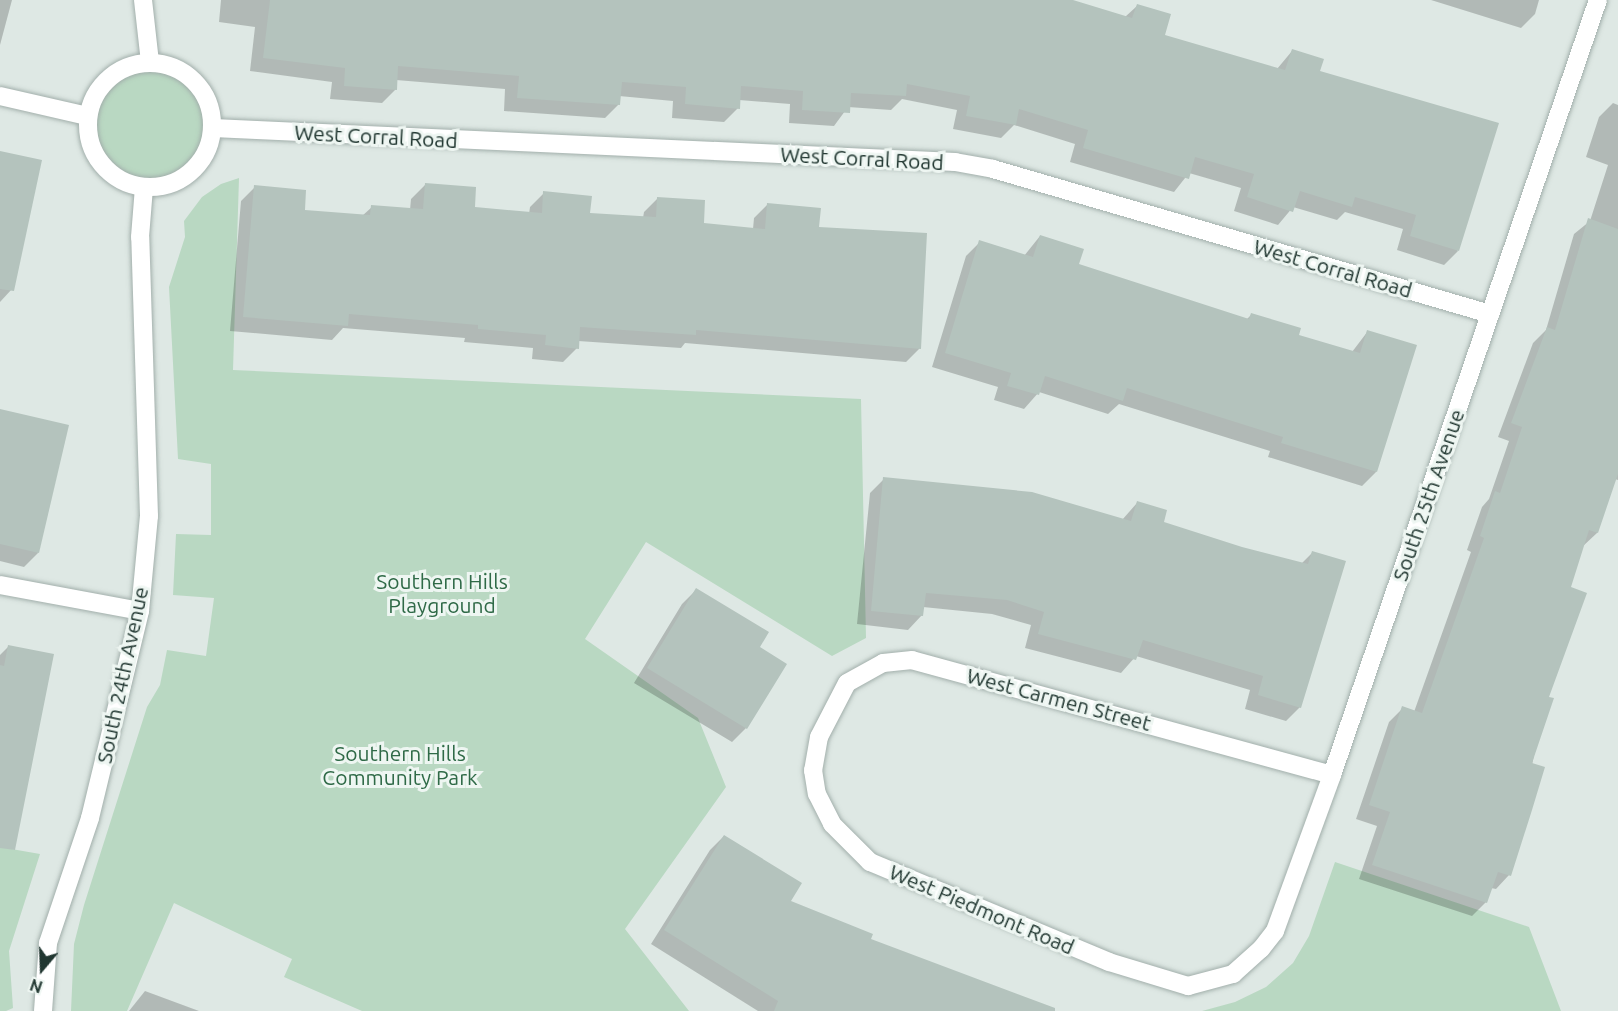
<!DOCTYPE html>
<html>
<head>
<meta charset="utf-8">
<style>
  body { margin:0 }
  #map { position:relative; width:1618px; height:1011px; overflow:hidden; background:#dee8e4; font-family:Ubuntu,sans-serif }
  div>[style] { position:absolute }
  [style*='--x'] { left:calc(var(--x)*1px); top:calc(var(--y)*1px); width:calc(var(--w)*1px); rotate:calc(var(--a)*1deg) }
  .green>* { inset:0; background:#b9d8c2 }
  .round { border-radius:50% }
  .shadow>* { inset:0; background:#0003 }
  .building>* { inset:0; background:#b4c3bd }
  .roads { filter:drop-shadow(0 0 2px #a2afab) drop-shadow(0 0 2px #a2afab) }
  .street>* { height:18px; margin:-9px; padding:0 9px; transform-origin:9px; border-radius:9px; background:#fff }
  .street>.ring { margin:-9px; padding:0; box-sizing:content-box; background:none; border:18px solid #fff; border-radius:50% }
  span { translate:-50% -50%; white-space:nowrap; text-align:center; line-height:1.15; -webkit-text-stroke:6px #eef6f2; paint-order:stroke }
  .street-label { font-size:21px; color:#213731 }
  .park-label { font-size:21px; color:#2f6a47 }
  .north { position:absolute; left:12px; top:939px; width:60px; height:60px; -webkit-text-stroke:4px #eef6f2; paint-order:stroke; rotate:199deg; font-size:16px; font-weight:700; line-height:24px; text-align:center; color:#213731 }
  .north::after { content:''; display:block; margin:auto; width:21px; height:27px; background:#213731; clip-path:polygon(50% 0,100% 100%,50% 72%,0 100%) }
</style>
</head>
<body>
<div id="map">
  <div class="green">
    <div class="round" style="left:88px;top:63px;width:124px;height:124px"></div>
    <div style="clip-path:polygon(239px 178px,233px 370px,861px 399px,866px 638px,832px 656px,646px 542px,585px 639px,698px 718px,726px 787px,625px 929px,689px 1011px,362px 1011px,284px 977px,292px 959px,174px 903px,127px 1011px,71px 1011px,74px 944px,84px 905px,147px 707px,160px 685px,167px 650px,206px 656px,214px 598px,173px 595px,176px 534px,211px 535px,211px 464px,178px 459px,169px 287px,185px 237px,184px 221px,202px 197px,221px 184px)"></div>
    <div style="clip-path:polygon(0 847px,40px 854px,9px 951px,13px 1008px,6px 1011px,0 1011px)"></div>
    <div style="clip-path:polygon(1335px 862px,1529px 927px,1561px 1011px,1202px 1011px,1235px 1002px,1266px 987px,1293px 963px,1309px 936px)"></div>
  </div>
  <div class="shadow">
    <div style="clip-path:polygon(0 0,12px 0,0 45px)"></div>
    <div style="clip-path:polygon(221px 0,1067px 0,1125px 17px,1137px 6px,1163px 36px,1277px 69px,1292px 51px,1318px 72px,1458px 251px,1444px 265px,1397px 250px,1403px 229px,1345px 212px,1337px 220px,1293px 207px,1278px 225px,1234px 211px,1241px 188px,1189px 173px,1174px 192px,1070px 162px,1075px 144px,1014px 125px,1001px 138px,953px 129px,957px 110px,902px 99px,891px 110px,848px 107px,834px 126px,789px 123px,790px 104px,739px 100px,738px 108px,724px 122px,672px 118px,673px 101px,619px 96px,619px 104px,605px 118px,504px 111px,505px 89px,396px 80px,396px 89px,382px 103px,330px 99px,332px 82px,250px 71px,255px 27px,219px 22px)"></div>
    <div style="clip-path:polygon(1431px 0,1539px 0,1535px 14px,1521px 28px)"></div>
    <div style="clip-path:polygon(1613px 103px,1618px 105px,1618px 480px,1615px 479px,1597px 533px,1582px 547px,1569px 588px,1509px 875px,1496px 889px,1491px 888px,1486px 902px,1472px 916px,1359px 879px,1377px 826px,1356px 819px,1389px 722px,1403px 708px,1414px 712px,1471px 552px,1467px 550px,1482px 507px,1489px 499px,1509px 441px,1498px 437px,1533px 343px,1546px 330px,1574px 234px,1590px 221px,1608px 165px,1586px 157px,1599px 117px)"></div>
    <div style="clip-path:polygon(0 153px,12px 289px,0 302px)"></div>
    <div style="clip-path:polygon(425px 185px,473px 208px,529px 214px,530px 207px,544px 193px,589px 214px,643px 218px,644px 212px,658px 198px,702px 224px,753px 229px,754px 218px,768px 204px,818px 228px,920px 348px,906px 362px,685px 343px,681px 348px,578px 341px,577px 348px,563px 362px,532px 359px,533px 348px,464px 342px,465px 338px,343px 328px,332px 340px,230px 331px,241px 201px,255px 187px,303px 211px,362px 216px,372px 207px,410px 210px,411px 199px)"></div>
    <div style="clip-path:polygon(1040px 236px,1078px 265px,1246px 320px,1251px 315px,1297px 336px,1352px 352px,1368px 331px,1376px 472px,1362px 486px,1268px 457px,1270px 451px,1119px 404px,1108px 414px,1039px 392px,1024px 409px,994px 400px,998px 387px,932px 367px,966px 256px,980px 242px,1024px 256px)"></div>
    <div style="clip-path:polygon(0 411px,38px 553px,24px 567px,0 561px)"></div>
    <div style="clip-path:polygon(884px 479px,1122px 520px,1137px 503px,1162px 523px,1242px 549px,1301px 564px,1312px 553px,1300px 707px,1286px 721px,1245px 709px,1250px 690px,1136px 656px,1121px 673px,1025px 648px,1031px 625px,992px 614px,923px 607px,922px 615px,908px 630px,857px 624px,870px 493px)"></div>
    <div style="clip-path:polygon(696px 590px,758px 648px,785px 665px,746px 728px,732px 742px,634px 683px,682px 604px)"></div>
    <div style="clip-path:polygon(9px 646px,0 818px,0 655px)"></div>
    <div style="clip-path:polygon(724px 836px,789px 902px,869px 939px,1053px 1011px,758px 1011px,651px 944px,710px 850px)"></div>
    <div style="clip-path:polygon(145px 991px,199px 1011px,129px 1011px)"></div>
  </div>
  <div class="building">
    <div style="clip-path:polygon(270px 0,1073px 0,1132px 18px,1137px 4px,1171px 14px,1165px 35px,1285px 70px,1292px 49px,1324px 59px,1320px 71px,1499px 123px,1459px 251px,1410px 236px,1416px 215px,1355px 197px,1352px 207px,1300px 191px,1293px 212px,1247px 197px,1254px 174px,1195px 157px,1189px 179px,1083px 148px,1088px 130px,1019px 109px,1016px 125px,966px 116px,970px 96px,907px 84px,906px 96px,851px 93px,850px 113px,802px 110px,803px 91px,741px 86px,740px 109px,685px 104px,686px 87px,622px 82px,620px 105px,517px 98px,519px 76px,398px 66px,397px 90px,344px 86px,345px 68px,263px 58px)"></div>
    <div style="clip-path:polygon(0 151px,42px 160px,14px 291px,0 289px)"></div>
    <div style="clip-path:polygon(425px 183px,476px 187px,475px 207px,542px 213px,543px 191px,592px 196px,590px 213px,656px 217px,657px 197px,705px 200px,704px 223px,765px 229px,767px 203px,821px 208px,819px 227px,927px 233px,921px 349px,696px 330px,696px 335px,580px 327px,579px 349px,545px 345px,546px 335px,478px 329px,478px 325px,349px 314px,348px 326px,243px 317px,254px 185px,306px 190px,305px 210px,370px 215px,371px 205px,423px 209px)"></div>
    <div style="clip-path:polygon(1588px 218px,1618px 229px,1618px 474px,1598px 533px,1589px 530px,1571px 587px,1587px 593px,1549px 697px,1554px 698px,1532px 763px,1545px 767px,1532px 810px,1511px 876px,1498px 872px,1487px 903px,1372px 865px,1390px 812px,1369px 805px,1402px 706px,1422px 713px,1484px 538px,1480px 536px,1495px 491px,1500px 493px,1522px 427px,1511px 423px,1547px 327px,1555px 330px)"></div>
    <div style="clip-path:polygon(1040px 235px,1084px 249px,1079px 264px,1249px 319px,1251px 313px,1301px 328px,1299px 335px,1360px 353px,1367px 330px,1417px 345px,1377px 472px,1281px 443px,1283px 437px,1127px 388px,1123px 401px,1045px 376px,1039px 395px,1007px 386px,1011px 373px,945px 353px,979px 240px,1033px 257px)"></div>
    <div style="clip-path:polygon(0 409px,69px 425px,39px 553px,0 544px)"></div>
    <div style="clip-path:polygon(883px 477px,1032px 492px,1131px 521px,1137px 501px,1167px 510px,1164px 522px,1242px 547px,1308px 564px,1312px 551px,1346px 561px,1301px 708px,1258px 695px,1263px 676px,1143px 640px,1136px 660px,1038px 634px,1044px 612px,1007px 600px,926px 593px,923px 616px,871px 611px)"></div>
    <div style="clip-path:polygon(696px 588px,769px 632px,760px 647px,787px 664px,747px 729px,647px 668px)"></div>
    <div style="clip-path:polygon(8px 645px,54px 654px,15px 850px,0 848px,0 665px,4px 666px)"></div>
    <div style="clip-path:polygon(724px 835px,802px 883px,791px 901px,873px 934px,871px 939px,1055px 1008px,1055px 1011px,774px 1011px,778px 1001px,664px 930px)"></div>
  </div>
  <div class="roads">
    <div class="street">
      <div style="--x:143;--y:0;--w:62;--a:83.6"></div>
      <div class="ring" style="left:88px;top:63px;width:106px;height:106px"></div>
      <div style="--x:0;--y:96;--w:89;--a:12.9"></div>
      <div style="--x:213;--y:128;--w:743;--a:2.62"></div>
      <div style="--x:955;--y:162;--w:39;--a:10"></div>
      <div style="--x:993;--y:169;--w:518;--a:16.26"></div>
      <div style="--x:0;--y:585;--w:142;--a:10.5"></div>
      <div style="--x:1332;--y:775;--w:435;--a:-164.7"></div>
      <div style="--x:912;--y:660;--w:29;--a:174"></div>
      <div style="--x:883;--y:663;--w:41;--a:150.9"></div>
      <div style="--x:847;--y:683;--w:61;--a:117.4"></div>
      <div style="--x:819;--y:737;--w:34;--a:100"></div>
      <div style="--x:813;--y:770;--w:24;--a:81"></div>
      <div style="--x:817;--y:794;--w:34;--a:63"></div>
      <div style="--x:832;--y:824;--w:54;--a:45"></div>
      <div style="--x:870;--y:862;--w:259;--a:22.7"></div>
      <div style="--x:1109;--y:962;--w:83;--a:16.9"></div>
      <div style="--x:1188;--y:986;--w:47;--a:-14.9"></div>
      <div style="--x:1233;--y:974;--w:38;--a:-42"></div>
      <div style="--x:1261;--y:949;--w:23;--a:-52"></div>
      <div style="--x:1275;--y:931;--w:166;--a:-69.9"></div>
      <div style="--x:1332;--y:775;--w:819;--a:-71.06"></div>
      <div style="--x:43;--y:1011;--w:68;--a:-85.8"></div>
      <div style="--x:48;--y:943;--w:132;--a:-71.4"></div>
      <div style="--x:90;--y:818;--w:213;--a:-76.4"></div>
      <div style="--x:140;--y:611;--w:95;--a:-84.6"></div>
      <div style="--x:149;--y:516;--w:279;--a:-91.8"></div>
      <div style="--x:140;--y:237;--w:50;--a:-85.4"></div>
    </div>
  </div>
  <div class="street-label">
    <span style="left:376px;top:136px;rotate:3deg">West Corral Road</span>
    <span style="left:862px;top:158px;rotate:3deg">West Corral Road</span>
    <span style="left:1333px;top:268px;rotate:16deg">West Corral Road</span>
    <span style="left:1428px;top:495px;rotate:-71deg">South 25th Avenue</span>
    <span style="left:122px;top:675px;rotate:-78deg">South 24th Avenue</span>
    <span style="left:1059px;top:699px;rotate:15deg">West Carmen Street</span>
    <span style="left:982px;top:909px;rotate:23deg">West Piedmont Road</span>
  </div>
  <div class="park-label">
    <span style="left:442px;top:593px">Southern Hills<br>Playground</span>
    <span style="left:400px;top:765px">Southern Hills<br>Community Park</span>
  </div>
  <div class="north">N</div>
</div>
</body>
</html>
